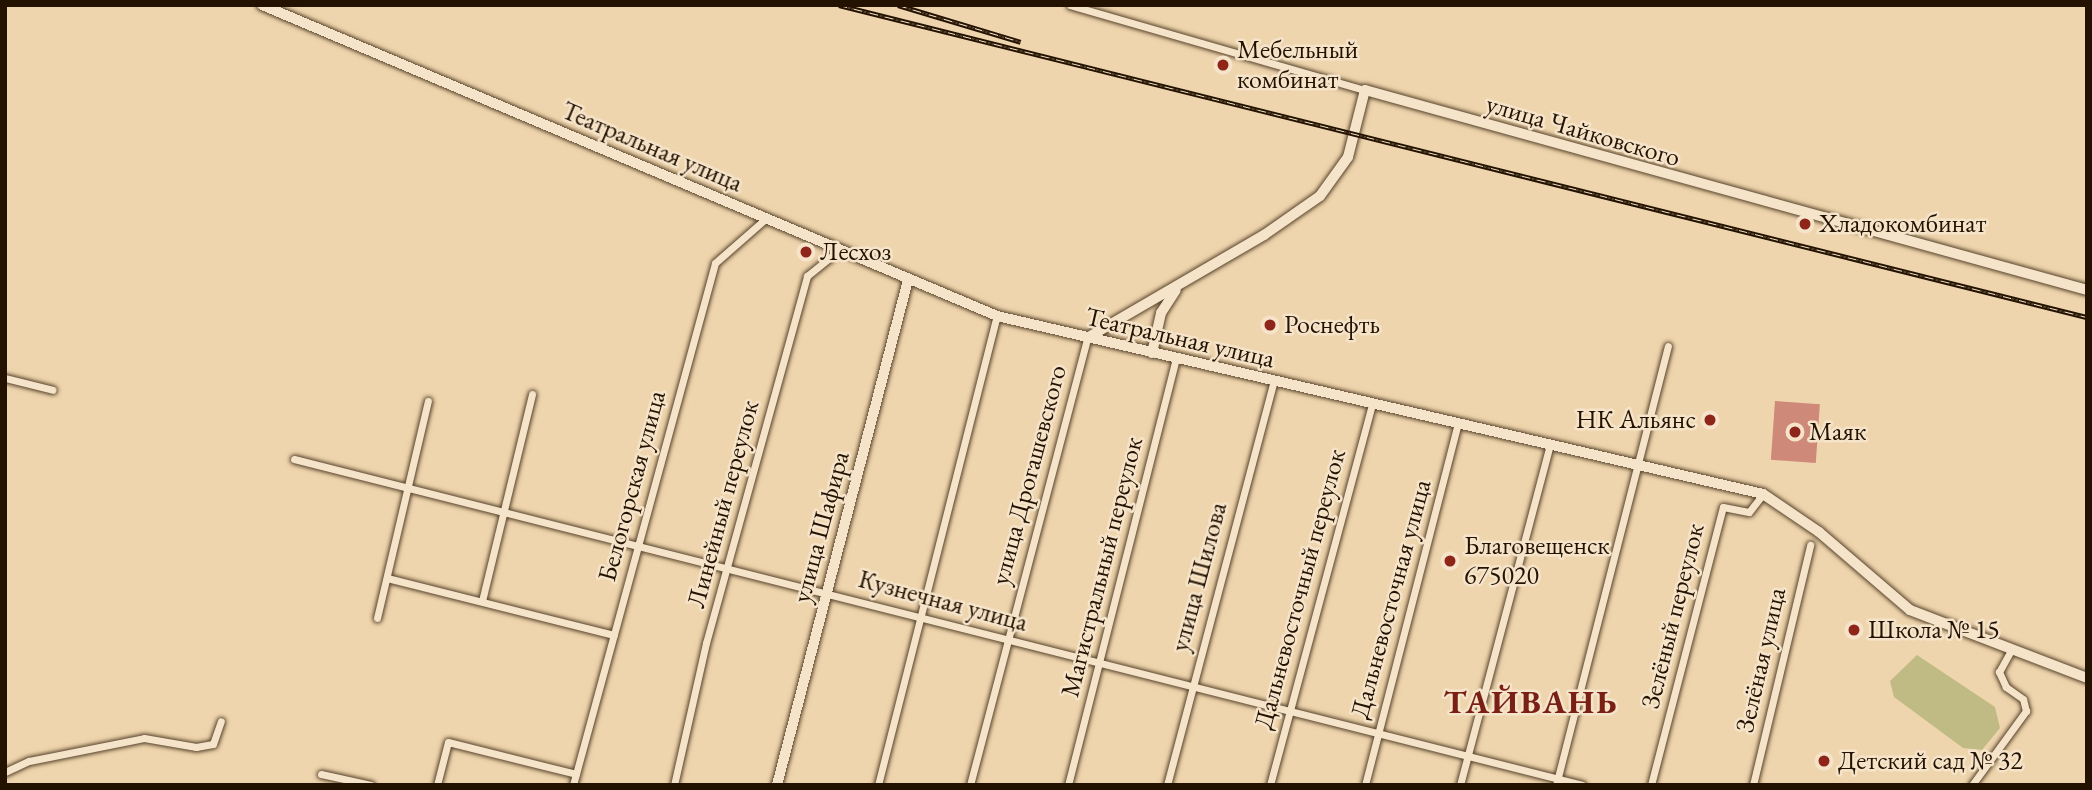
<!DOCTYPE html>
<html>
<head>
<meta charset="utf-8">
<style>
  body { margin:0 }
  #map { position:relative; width:2092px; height:790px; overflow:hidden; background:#efd5ad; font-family:"EB Garamond",serif }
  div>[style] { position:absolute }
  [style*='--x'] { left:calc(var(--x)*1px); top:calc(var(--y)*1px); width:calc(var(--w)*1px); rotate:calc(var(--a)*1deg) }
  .green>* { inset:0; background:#c0bb85 }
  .building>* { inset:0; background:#cf8979; transform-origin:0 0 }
  .roads { filter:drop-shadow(0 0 2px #57432b) drop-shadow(0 0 2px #57432b) }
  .street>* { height:7px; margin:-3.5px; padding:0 3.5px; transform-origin:3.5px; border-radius:3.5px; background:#f5e4ca }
  .secondary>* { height:10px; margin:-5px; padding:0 5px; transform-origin:5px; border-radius:5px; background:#f5e4ca }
  .rail>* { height:5px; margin-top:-2.5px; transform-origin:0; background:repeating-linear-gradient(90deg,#f5e4ca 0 8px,#241200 0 16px); box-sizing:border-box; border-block:2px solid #241200 }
  .dots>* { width:19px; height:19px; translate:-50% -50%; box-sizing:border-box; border:4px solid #f5e4ca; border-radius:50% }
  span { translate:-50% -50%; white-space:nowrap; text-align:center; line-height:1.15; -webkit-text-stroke:5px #f5e4ca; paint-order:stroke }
  .poi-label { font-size:26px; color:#241200 }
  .left { translate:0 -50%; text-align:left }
  .right { translate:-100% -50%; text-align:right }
  .street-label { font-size:26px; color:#241200 }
  .district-label { font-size:33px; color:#7a1f14; font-weight:700; letter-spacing:2px }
  .frame { position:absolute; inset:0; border:7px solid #241200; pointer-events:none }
</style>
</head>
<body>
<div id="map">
  <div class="green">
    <div style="clip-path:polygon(1917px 655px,1995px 707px,2000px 728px,1982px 750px,1963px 748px,1894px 697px,1890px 681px)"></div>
  </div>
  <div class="building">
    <div style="left:1775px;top:401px;width:45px;height:59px;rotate:4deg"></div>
  </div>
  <div class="roads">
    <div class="street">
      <div style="--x:1070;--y:5;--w:307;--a:16.1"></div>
      <div style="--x:5;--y:378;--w:49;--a:14"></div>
      <div style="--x:294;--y:459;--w:1329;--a:14.2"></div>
      <div style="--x:387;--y:578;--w:234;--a:14.1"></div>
      <div style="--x:482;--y:601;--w:213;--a:-76.4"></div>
      <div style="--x:377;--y:618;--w:223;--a:-76.8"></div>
      <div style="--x:5;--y:772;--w:26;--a:-25"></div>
      <div style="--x:29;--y:761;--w:117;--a:-11.3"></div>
      <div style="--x:144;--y:738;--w:53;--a:9.8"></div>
      <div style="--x:196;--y:747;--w:17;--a:-10"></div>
      <div style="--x:213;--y:744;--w:24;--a:-71"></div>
      <div style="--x:321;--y:774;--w:51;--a:12.4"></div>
      <div style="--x:437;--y:785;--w:44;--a:-75.7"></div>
      <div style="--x:448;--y:742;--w:132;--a:14"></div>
      <div style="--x:573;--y:785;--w:541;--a:-74.78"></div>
      <div style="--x:715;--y:263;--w:67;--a:-41.3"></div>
      <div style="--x:674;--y:785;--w:146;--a:-77.3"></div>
      <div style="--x:706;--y:643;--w:381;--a:-74.6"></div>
      <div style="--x:807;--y:276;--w:41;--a:-39.1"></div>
      <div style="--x:878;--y:785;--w:484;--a:-75.8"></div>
      <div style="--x:970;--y:785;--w:462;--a:-75.3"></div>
      <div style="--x:1068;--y:785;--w:439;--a:-75.8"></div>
      <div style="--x:1167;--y:785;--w:418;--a:-75.2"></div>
      <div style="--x:1270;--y:785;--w:394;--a:-75"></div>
      <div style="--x:1365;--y:785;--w:374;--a:-75.6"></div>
      <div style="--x:1460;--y:785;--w:353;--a:-75.2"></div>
      <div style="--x:1556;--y:785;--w:453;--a:-75.7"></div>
      <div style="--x:1651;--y:785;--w:287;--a:-75.5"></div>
      <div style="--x:1723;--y:507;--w:26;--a:11"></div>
      <div style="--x:1749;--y:512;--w:23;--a:-52"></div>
      <div style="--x:1753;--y:785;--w:247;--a:-76.6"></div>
      <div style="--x:1972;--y:785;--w:92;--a:-53.9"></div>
      <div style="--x:2026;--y:711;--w:12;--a:-104"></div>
      <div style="--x:2023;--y:699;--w:21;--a:-145"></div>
      <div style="--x:2006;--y:687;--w:17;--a:-115"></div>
      <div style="--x:1999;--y:672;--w:25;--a:-61"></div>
    </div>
    <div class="secondary">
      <div style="--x:262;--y:5;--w:798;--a:22.93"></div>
      <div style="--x:997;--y:316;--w:786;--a:13.08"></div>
      <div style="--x:1763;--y:494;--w:68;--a:34.2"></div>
      <div style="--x:1819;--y:532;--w:120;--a:40.6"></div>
      <div style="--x:1910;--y:610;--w:190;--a:21"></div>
      <div style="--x:1087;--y:338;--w:205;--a:-30.2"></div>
      <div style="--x:1264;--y:235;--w:68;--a:-34.9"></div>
      <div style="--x:1320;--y:196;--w:48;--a:-54.3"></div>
      <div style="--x:1348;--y:157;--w:69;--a:-75.8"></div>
      <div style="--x:1365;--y:90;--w:749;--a:15.48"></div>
      <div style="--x:1152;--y:353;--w:41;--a:-77.3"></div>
      <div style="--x:1161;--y:313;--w:27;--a:-57"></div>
      <div style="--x:777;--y:785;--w:522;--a:-75.46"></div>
    </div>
  </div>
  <div class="rail">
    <div style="--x:839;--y:5;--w:1286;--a:14.04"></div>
    <div style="--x:898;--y:5;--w:128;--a:16.7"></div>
  </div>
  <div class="dots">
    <div style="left:1223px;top:65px;background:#8f2418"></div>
    <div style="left:1805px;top:224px;background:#8f2418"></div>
    <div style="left:806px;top:252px;background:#8f2418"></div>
    <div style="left:1270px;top:325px;background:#8f2418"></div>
    <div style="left:1710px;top:420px;background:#8f2418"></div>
    <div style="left:1795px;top:432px;background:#8f2418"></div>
    <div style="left:1450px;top:561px;background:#8f2418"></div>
    <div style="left:1854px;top:630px;background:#8f2418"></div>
    <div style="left:1824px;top:761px;background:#8f2418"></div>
  </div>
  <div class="poi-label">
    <span class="left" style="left:1237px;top:65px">Мебельный<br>комбинат</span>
    <span class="left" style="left:1819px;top:224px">Хладокомбинат</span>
    <span class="left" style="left:820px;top:252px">Лесхоз</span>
    <span class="left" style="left:1284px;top:325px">Роснефть</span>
    <span class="right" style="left:1696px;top:420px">НК Альянс</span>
    <span class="left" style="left:1809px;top:432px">Маяк</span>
    <span class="left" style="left:1464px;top:561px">Благовещенск<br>675020</span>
    <span class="left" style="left:1868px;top:630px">Школа № 15</span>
    <span class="left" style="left:1838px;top:761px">Детский сад № 32</span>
  </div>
  <div class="street-label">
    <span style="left:1583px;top:131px;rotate:16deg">улица Чайковского</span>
    <span style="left:652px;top:147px;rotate:23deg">Театральная улица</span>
    <span style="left:1180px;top:338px;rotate:13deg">Театральная улица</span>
    <span style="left:1029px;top:475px;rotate:-75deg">улица Дрогашевского</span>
    <span style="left:632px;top:486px;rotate:-75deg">Белогорская улица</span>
    <span style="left:723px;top:504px;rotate:-75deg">Линейный переулок</span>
    <span style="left:821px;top:527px;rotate:-75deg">улица Шафира</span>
    <span style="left:1102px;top:567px;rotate:-76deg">Магистральный переулок</span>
    <span style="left:1199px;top:577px;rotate:-75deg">улица Шилова</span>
    <span style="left:1300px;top:589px;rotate:-75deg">Дальневосточный переулок</span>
    <span style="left:1391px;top:599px;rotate:-75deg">Дальневосточная улица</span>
    <span style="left:943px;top:601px;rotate:15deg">Кузнечная улица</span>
    <span style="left:1673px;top:616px;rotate:-76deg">Зелёный переулок</span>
    <span style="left:1761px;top:660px;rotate:-77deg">Зелёная улица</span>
  </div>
  <div class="district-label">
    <span style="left:1531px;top:702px">ТАЙВАНЬ</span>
  </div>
  <div class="frame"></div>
</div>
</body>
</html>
